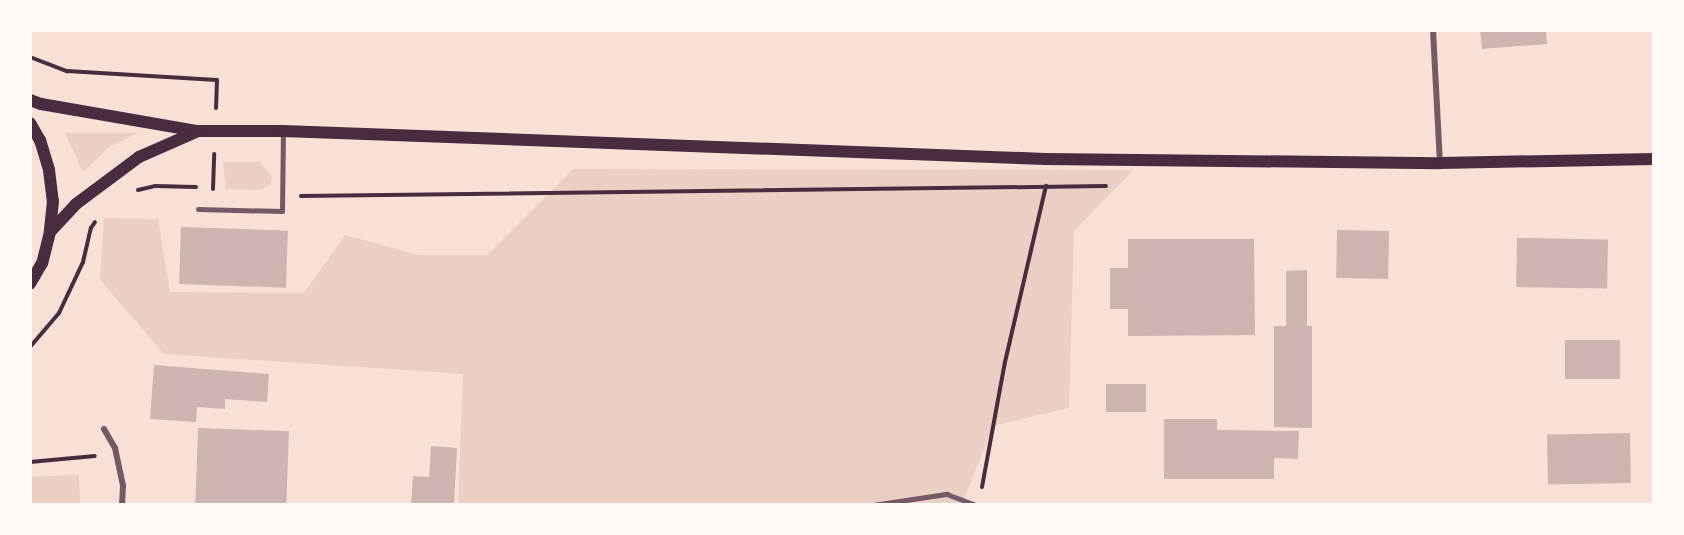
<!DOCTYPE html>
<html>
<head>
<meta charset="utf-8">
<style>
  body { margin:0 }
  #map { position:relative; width:1684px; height:535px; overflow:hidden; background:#f7e1d7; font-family:"Source Serif 4",serif }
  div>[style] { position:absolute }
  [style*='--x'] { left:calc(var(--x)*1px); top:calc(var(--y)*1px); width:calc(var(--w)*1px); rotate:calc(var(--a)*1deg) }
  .green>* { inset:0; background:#ebcfc5; transform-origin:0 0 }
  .building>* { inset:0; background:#ccb4b1; transform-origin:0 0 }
  .path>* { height:4px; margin:-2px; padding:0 2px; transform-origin:2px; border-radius:2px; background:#4a2c40 }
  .service>* { height:4.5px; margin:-2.25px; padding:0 2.25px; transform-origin:2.25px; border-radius:2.25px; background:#755966 }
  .minor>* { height:6px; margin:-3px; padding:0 3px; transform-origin:3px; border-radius:3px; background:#755966 }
  .secondary>* { height:12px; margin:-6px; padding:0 6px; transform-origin:6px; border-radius:6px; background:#4a2c40 }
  span { translate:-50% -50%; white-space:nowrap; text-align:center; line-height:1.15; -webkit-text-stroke:6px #fffaf5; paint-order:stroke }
  .frame { position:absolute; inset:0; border:32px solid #fffaf5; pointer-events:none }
</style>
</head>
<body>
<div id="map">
  <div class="green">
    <div style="clip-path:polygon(65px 133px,138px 133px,108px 148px,83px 172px)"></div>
    <div style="clip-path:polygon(223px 162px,260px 162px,272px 176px,270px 185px,260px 190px,226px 189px)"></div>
    <div style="clip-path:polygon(573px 169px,1133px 170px,1074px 231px,1069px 408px,993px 426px,962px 505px,458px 505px,463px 374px,164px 354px,100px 280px,104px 218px,158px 219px,170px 292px,304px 293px,345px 235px,419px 255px,487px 255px)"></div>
    <div style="left:79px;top:475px;width:30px;height:49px;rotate:88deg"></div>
  </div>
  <div class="building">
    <div style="clip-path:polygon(1480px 30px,1546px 30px,1547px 44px,1482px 49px)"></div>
    <div style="left:181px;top:227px;width:107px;height:57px;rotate:2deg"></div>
    <div style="left:1337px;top:230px;width:52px;height:48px;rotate:1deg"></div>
    <div style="left:1517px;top:238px;width:91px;height:49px;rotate:1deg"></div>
    <div style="clip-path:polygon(1128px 239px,1254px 239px,1255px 335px,1128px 336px,1128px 309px,1110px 309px,1110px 268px,1128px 268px)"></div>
    <div style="clip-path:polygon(1307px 270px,1307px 326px,1312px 326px,1312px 428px,1274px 427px,1274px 326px,1286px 326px,1286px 271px)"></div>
    <div style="left:1565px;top:340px;width:55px;height:39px"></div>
    <div style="clip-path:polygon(154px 365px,269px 374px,267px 402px,225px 399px,225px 409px,197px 407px,196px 422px,150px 419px)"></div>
    <div style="left:1106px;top:384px;width:40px;height:28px"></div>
    <div style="clip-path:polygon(1164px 419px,1217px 419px,1217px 430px,1299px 431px,1298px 459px,1274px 458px,1274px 479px,1164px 479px)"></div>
    <div style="left:198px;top:428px;width:91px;height:77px;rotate:2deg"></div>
    <div style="left:1630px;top:433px;width:50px;height:83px;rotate:89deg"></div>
    <div style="clip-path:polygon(431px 446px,457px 448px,454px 505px,411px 505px,413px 476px,429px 477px)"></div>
  </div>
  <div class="path">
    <div style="--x:30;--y:57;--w:40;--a:21"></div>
    <div style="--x:67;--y:71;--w:150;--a:3.4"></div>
    <div style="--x:217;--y:80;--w:28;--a:92"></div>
    <div style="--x:213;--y:189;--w:35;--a:-88"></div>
    <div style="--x:138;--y:190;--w:17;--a:-13"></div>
    <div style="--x:155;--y:186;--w:41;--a:1.4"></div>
    <div style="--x:301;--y:196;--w:805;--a:-0.71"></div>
    <div style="--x:30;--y:347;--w:45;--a:-49.5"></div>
    <div style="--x:59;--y:313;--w:56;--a:-64.8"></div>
    <div style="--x:83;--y:262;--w:35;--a:-77"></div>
    <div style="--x:91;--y:228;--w:7;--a:-56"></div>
    <div style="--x:30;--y:462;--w:65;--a:-5.3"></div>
    <div style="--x:982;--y:487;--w:127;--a:-79.6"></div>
    <div style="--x:1005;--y:362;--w:181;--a:-76.9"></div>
  </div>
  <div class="service">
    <div style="--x:198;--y:209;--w:84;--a:1.4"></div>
    <div style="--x:282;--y:211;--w:80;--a:-89.3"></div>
    <div style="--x:873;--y:505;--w:75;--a:-8.5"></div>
    <div style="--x:947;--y:494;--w:30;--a:21"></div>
  </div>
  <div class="minor">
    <div style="--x:1433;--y:30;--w:133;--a:87"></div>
    <div style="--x:104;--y:429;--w:22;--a:60"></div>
    <div style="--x:115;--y:448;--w:39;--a:78"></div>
    <div style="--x:123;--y:486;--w:19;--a:93"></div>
  </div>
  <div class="secondary">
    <div style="--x:30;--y:100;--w:12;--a:20"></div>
    <div style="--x:41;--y:104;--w:159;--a:9.8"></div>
    <div style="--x:198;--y:131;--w:85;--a:0"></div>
    <div style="--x:283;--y:131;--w:763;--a:2.1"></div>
    <div style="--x:1045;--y:159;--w:395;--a:0.6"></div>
    <div style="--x:1440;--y:163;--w:214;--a:-1.1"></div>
    <div style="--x:30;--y:123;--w:20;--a:60"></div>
    <div style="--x:40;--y:140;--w:31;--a:73"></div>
    <div style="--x:49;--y:170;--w:31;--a:83"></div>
    <div style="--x:53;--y:201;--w:31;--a:96"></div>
    <div style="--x:50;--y:232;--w:32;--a:104"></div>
    <div style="--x:42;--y:263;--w:24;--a:120"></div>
    <div style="--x:50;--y:232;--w:38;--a:-47"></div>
    <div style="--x:76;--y:204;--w:79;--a:-36.7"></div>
    <div style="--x:139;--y:157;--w:64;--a:-23.8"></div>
  </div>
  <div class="frame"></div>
</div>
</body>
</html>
